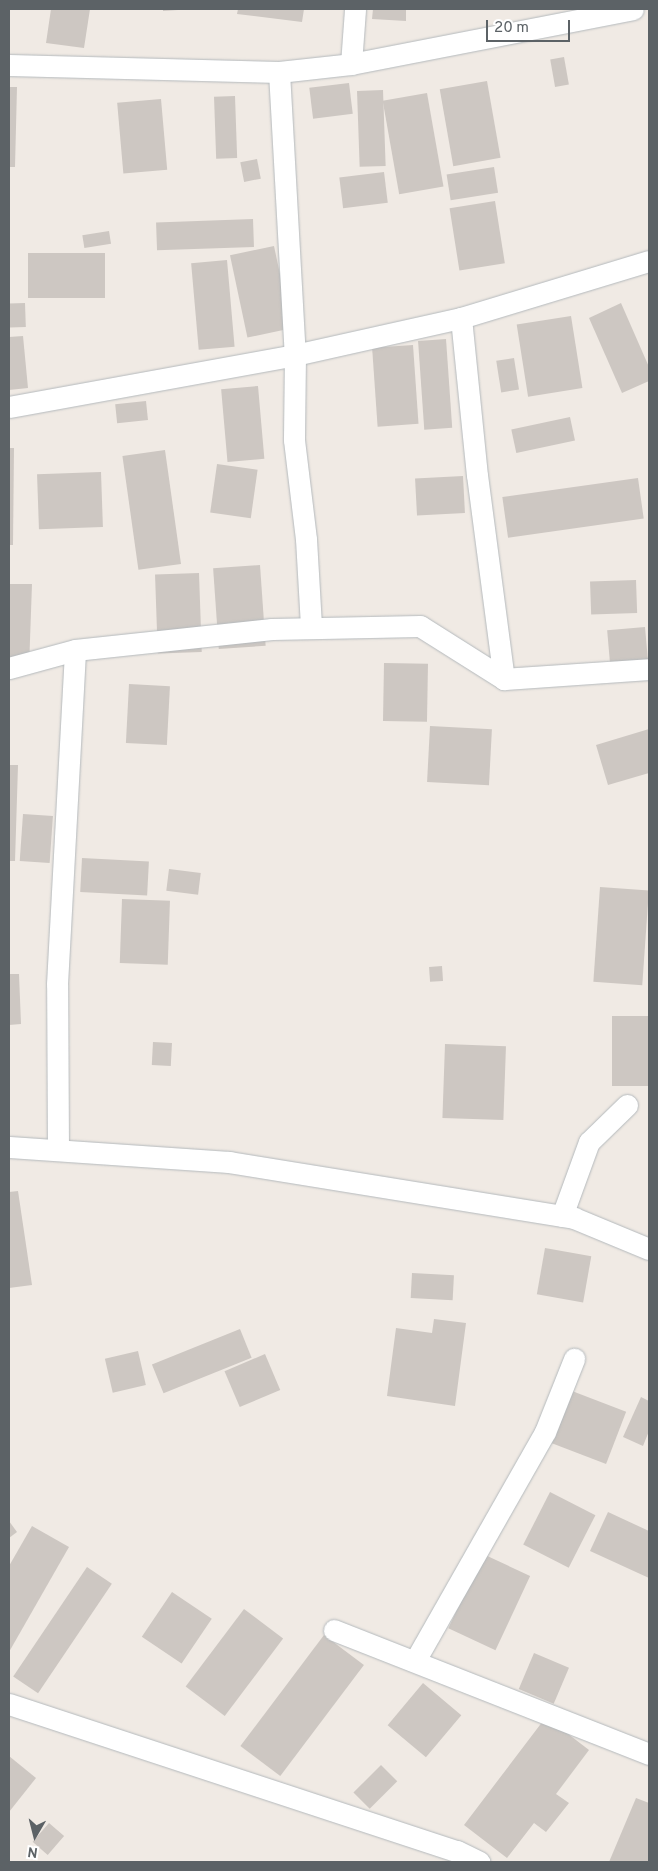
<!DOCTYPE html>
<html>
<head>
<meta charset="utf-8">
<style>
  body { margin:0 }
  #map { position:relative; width:658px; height:1871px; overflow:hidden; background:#f0eae4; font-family:Overpass,sans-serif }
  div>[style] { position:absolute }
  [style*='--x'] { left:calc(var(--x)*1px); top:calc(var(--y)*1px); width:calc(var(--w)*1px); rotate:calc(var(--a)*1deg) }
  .building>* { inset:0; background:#cdc7c2; transform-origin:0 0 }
  .roads { filter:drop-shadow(0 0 1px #b4b9bc) drop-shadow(0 0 1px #b4b9bc) }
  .minor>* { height:21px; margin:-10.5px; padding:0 10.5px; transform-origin:10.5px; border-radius:10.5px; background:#fff }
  span { translate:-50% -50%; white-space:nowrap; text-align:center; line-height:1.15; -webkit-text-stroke:4.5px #fff; paint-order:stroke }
  .frame { position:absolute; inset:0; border:10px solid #5c6266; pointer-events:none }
  .north { position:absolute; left:10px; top:1811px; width:50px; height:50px; -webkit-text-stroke:4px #fff; paint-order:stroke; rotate:188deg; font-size:14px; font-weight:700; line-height:20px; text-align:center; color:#5c6266 }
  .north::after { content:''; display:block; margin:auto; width:18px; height:22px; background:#5c6266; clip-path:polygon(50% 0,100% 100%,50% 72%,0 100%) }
  .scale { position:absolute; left:486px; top:20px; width:84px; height:22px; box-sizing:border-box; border:2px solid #5c6266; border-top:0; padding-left:6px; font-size:15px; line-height:18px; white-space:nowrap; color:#5c6266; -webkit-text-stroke:4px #fff; paint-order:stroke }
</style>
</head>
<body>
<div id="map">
  <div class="building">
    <div style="clip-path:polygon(51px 9px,90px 9px,84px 48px,46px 43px)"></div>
    <div style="clip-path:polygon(163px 9px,178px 9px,178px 10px,163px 11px)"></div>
    <div style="clip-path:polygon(238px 9px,304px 9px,302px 22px,237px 14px)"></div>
    <div style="clip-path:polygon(373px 9px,406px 9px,406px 21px,372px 19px)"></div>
    <div style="left:564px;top:57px;width:28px;height:14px;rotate:80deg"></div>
    <div style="left:487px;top:81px;width:78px;height:48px;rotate:80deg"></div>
    <div style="left:349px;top:83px;width:31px;height:40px;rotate:83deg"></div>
    <div style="clip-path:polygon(9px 87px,17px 87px,15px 167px,9px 167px)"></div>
    <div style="left:383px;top:90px;width:76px;height:26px;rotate:88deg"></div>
    <div style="left:427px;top:93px;width:95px;height:45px;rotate:80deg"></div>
    <div style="left:235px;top:96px;width:62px;height:21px;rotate:88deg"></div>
    <div style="left:161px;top:99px;width:71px;height:44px;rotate:85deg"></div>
    <div style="left:257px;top:159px;width:20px;height:17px;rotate:79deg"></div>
    <div style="left:494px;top:167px;width:26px;height:48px;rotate:81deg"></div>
    <div style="left:384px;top:172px;width:31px;height:45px;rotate:83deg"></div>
    <div style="left:495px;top:201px;width:63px;height:46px;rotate:81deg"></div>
    <div style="left:253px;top:219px;width:28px;height:97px;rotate:88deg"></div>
    <div style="left:109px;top:231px;width:13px;height:27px;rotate:81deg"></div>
    <div style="left:274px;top:246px;width:84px;height:45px;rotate:78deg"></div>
    <div style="left:28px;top:253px;width:77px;height:45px"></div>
    <div style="left:227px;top:260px;width:87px;height:36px;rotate:85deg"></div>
    <div style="left:25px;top:303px;width:24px;height:16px;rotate:88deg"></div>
    <div style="clip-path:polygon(621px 303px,649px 367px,649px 381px,622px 393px,589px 318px)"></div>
    <div style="left:571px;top:316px;width:73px;height:55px;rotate:81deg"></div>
    <div style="clip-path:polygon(23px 336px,28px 388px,9px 390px,9px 337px)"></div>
    <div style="left:446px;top:339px;width:89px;height:28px;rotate:86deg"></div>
    <div style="left:413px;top:345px;width:79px;height:41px;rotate:86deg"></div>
    <div style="left:514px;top:358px;width:32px;height:18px;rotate:81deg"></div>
    <div style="left:258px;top:386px;width:73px;height:37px;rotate:85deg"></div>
    <div style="left:146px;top:401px;width:19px;height:31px;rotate:84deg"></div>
    <div style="left:570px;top:417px;width:24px;height:60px;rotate:78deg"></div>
    <div style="clip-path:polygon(9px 448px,14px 448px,13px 545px,9px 545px)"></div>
    <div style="left:165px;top:450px;width:115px;height:43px;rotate:82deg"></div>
    <div style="left:217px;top:464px;width:41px;height:49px;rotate:8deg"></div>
    <div style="left:101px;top:472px;width:55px;height:64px;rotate:88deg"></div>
    <div style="left:463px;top:476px;width:37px;height:48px;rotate:87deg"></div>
    <div style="left:638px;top:478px;width:41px;height:137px;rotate:82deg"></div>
    <div style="left:260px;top:565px;width:81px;height:47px;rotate:86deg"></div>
    <div style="left:199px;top:573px;width:79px;height:44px;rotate:88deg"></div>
    <div style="left:636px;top:580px;width:33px;height:46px;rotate:88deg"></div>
    <div style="clip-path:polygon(9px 584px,32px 584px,29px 668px,9px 667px)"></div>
    <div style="left:645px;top:627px;width:33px;height:38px;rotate:85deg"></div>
    <div style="left:384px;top:663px;width:44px;height:58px;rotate:1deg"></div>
    <div style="left:129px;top:684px;width:41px;height:59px;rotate:3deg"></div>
    <div style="left:430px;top:726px;width:62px;height:56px;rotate:3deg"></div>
    <div style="clip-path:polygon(649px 729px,649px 773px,608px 785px,596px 745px)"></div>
    <div style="clip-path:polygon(9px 765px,18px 765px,15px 861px,9px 861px)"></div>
    <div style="left:23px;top:814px;width:30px;height:47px;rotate:4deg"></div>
    <div style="left:82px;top:858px;width:67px;height:34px;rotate:3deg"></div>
    <div style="left:169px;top:869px;width:32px;height:22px;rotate:7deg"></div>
    <div style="left:600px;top:887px;width:49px;height:95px;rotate:4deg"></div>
    <div style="left:122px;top:899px;width:48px;height:64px;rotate:2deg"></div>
    <div style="left:442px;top:966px;width:15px;height:13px;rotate:86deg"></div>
    <div style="clip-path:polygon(9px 974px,19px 974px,21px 1024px,9px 1025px)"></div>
    <div style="left:612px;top:1016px;width:37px;height:70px"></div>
    <div style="left:153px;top:1042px;width:19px;height:23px;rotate:3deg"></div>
    <div style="left:445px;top:1044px;width:61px;height:74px;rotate:2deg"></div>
    <div style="clip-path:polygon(18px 1191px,32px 1285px,9px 1288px,9px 1192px)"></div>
    <div style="left:545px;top:1248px;width:47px;height:47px;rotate:10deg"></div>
    <div style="left:412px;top:1273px;width:42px;height:25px;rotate:3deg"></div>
    <div style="clip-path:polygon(434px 1319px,466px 1323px,455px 1406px,387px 1396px,396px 1328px,432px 1333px)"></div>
    <div style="left:240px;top:1329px;width:31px;height:95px;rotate:68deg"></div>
    <div style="left:138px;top:1351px;width:35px;height:34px;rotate:77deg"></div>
    <div style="left:265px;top:1354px;width:39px;height:44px;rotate:67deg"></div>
    <div style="left:572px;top:1391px;width:58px;height:56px;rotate:21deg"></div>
    <div style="clip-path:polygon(641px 1397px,649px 1401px,649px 1431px,643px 1446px,623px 1437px)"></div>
    <div style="left:550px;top:1492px;width:51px;height:59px;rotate:27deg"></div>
    <div style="clip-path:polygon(608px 1512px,649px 1531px,649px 1578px,590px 1551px)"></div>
    <div style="clip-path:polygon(9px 1521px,17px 1532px,9px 1538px)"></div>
    <div style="clip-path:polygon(32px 1526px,69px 1547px,9px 1652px,9px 1566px)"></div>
    <div style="left:483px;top:1554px;width:52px;height:82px;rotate:25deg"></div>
    <div style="left:87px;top:1567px;width:30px;height:132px;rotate:34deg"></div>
    <div style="left:172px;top:1592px;width:48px;height:54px;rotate:34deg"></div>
    <div style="left:244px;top:1609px;width:49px;height:97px;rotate:37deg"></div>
    <div style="left:324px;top:1635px;width:50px;height:139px;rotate:37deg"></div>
    <div style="left:534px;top:1653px;width:38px;height:39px;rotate:23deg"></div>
    <div style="left:423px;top:1683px;width:50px;height:55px;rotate:40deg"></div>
    <div style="clip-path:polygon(546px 1717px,589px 1750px,556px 1794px,569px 1803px,546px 1832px,534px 1823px,507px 1858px,464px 1825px)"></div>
    <div style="clip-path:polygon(9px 1756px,36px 1778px,9px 1812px)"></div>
    <div style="left:381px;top:1765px;width:23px;height:39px;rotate:45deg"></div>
    <div style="clip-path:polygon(636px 1798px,649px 1803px,649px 1862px,609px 1862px)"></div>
    <div style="left:49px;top:1823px;width:20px;height:25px;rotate:41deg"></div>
  </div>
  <div class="roads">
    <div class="minor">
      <div style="--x:351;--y:64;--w:55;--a:-85.8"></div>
      <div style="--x:9;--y:65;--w:270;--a:1.5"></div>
      <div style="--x:279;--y:72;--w:72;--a:-6.3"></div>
      <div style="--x:351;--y:64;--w:287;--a:-11"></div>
      <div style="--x:279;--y:72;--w:283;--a:86.8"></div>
      <div style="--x:295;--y:355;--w:85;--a:90.7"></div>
      <div style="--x:294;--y:440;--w:100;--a:83.1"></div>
      <div style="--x:306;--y:539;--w:87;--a:86.7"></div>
      <div style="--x:461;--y:318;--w:158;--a:84.2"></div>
      <div style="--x:477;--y:475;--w:206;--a:82.5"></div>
      <div style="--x:9;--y:407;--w:291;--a:-10.3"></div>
      <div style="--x:295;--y:355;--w:170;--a:-12.6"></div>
      <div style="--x:461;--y:318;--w:196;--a:-16.9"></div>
      <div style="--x:9;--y:668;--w:68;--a:-15.3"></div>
      <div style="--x:75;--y:650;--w:198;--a:-6.1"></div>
      <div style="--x:272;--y:629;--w:148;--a:-1.2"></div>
      <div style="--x:420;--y:626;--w:99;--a:32.2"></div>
      <div style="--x:504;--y:679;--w:145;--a:-3.9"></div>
      <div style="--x:9;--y:1147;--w:221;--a:3.9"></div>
      <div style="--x:229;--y:1162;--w:350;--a:9.2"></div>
      <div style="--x:574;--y:1218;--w:81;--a:22.5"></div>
      <div style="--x:58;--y:1150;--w:166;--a:-90.3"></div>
      <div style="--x:57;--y:984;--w:334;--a:-86.9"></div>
      <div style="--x:562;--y:1216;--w:79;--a:-70"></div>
      <div style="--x:589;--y:1142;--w:53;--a:-44.2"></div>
      <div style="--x:334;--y:1630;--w:339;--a:21.5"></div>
      <div style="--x:416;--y:1659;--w:261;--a:-60.4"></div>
      <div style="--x:545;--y:1432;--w:79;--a:-68.3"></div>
      <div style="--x:9;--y:1704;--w:472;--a:18.2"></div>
      <div style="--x:457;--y:1851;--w:25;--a:26"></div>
    </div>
  </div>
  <div class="frame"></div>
  <div class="north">N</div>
  <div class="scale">20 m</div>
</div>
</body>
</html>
